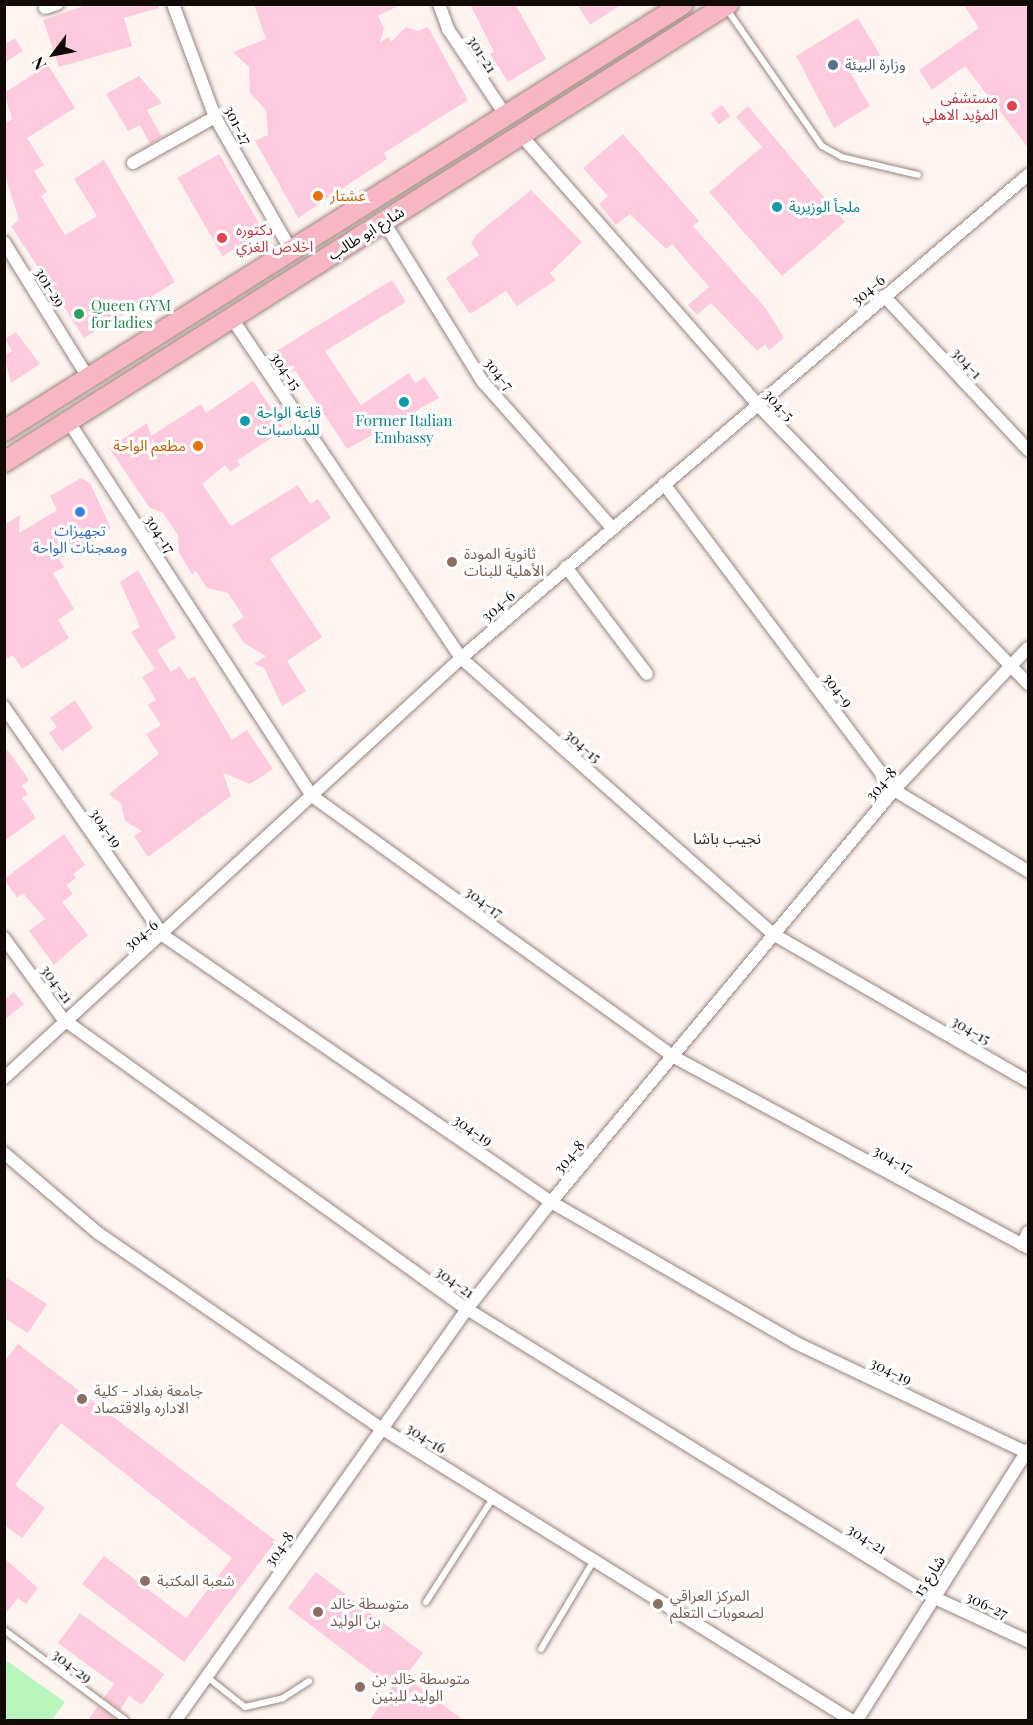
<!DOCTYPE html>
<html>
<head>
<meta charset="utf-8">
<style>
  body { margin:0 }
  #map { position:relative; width:1033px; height:1725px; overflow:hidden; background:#fdf4f0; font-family:"Playfair Display","Noto Sans Arabic",serif }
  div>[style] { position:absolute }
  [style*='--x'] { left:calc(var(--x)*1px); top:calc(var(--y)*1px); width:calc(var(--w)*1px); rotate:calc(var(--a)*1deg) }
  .green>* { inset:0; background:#b7f6bc }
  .building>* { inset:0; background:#ffcadd; transform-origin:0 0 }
  .roads { filter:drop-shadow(0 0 2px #98857c) drop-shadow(0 0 2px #98857c) }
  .service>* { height:6px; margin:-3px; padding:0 3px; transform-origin:3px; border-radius:3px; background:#fff }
  .minor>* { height:12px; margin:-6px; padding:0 6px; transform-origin:6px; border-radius:6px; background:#fff }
  .primary>* { height:20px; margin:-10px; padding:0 10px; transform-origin:10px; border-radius:10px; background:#f8b6c5 }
  .dots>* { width:16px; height:16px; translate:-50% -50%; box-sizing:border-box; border:3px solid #fff; border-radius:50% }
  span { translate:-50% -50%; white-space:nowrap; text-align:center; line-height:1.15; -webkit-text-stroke:6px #fff; paint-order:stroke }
  .street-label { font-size:15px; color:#110a07 }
  .service-label { font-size:15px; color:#4e5e75 }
  .left { translate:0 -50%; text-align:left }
  .health-label { font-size:15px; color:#be3a42 }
  .right { translate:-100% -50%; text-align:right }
  .food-label { font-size:15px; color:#c56008 }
  .culture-label { font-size:15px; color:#0d838f }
  .leisure-label { font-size:15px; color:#27864d }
  .shop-label { font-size:15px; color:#366cbe }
  .education-label { font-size:15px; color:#785e54 }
  .neighbourhood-label { font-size:16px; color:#3e2e26 }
  .frame { position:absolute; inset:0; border:6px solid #110a07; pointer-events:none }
  .north { position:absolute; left:24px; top:24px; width:60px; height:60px; -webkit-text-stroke:4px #fff; paint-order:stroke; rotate:238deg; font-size:16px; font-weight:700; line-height:24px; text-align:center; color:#110a07 }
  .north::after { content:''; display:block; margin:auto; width:21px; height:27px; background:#110a07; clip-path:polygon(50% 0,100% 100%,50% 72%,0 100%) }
</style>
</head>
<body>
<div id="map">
  <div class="green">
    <div style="clip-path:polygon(4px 1659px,65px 1702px,52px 1720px,5px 1720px)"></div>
  </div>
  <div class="building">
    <div style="clip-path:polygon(89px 4px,158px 4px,159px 8px,124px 18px,132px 46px,59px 67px,43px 20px)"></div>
    <div style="clip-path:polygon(254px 4px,402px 4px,378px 16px,384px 28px,380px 42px,389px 37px,391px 42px,406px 27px,418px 31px,428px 27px,468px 100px,384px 153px,387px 159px,298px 218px,255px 141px,268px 135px,266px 110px,250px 93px,249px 67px,233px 52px,266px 39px)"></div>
    <div style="clip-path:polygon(470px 4px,515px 4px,546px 59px,508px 82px,490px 54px,494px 52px)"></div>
    <div style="clip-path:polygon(577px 4px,622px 4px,590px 25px)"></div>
    <div style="clip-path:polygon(963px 4px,1029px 4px,1029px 149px,965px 66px,932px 90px,919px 70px,979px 28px)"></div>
    <div style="clip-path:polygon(858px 18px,880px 55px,851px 74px,870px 106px,834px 128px,796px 56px)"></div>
    <div style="clip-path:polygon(15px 38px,23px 51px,4px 63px,4px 45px)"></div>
    <div style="clip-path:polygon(48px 65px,75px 108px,27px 138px,44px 165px,34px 171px,47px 192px,41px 196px,65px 235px,97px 216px,74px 179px,104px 160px,175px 282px,84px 338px,11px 226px,19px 220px,4px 172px,4px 124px,12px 119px,4px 93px)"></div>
    <div style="clip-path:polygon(139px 76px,162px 103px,147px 110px,162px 137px,150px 144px,140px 125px,128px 131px,106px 94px)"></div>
    <div style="left:722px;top:105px;width:14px;height:14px;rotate:54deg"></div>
    <div style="clip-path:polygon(748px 106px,845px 222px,782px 276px,709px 192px,762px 147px,736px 117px)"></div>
    <div style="clip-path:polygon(623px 134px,699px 221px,693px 226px,767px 310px,784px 338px,769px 350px,765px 344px,757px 351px,711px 303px,697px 315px,688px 305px,709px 287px,672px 244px,666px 249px,630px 214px,616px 225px,599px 204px,608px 196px,583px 168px)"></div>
    <div style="left:219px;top:154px;width:90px;height:48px;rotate:60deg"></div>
    <div style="clip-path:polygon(531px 190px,582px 242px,550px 273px,556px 280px,517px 306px,506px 291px,470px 314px,446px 278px,479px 255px,471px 243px,476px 235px)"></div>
    <div style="clip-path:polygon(392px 280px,406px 302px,325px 351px,361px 405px,409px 373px,415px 383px,425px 377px,439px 398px,347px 449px,295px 370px,287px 375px,273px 353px)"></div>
    <div style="clip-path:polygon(16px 332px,40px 364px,11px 383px,4px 356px,12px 351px,5px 339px)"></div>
    <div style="clip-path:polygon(253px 381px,285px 429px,237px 461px,240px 465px,230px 472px,225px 465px,202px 484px,231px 526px,298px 485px,310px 504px,318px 499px,331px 518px,270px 559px,322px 637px,287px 661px,306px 691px,282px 706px,264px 668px,254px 664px,266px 656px,244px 643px,232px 625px,244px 617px,228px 593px,207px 588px,196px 571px,192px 574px,179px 553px,178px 535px,162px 512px,150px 508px,109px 448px,147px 423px,151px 436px,201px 404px,206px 413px)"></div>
    <div style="clip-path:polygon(81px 478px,90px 483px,111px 528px,59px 559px,64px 567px,53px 573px,74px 609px,58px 620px,69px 638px,22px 669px,13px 655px,4px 660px,4px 525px,20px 515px,19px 533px,57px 510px,50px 496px)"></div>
    <div style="clip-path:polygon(138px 570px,176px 638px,157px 650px,171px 672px,180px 666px,188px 680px,194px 676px,232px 740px,247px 730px,273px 769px,250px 784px,223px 773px,231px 796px,148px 857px,134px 836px,142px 831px,125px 821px,121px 804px,109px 794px,159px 754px,146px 734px,161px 725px,148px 705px,156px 700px,142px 677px,155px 669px,131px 632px,140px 627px,120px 582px)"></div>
    <div style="clip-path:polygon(75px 700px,93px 728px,62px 751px,49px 733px,57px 727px,50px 718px)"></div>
    <div style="clip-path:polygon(4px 745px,29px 780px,22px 786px,28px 794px,22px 798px,36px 818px,4px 841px)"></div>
    <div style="clip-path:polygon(64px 834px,85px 865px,73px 874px,76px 878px,66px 885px,73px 894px,62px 902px,88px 935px,54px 965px,29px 931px,45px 919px,23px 893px,17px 898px,4px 879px)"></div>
    <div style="clip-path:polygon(14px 992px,24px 1004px,4px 1020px,4px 1000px)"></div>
    <div style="clip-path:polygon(4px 1276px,47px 1304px,28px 1333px,4px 1318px)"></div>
    <div style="clip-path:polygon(18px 1344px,276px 1541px,184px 1662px,82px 1584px,104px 1556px,186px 1618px,232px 1558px,61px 1423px,15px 1485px,45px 1508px,22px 1538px,4px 1525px,4px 1362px)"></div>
    <div style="clip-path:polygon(4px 1558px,38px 1588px,26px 1604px,18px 1598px,4px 1615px)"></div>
    <div style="clip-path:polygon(316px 1572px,423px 1653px,405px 1676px,463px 1720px,370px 1720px,392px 1687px,288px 1608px)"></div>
    <div style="clip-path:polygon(80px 1613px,164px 1674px,142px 1705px,129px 1696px,120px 1710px,104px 1698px,114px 1684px,58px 1643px)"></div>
    <div style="clip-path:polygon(98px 1706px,114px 1718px,112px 1720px,88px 1720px)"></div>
  </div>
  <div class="roads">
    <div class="service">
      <div style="--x:726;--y:8;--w:168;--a:55.2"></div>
      <div style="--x:822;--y:146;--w:23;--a:29"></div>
      <div style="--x:842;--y:157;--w:78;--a:13.3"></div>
      <div style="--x:426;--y:1602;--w:124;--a:-57.2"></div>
      <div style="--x:4;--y:1630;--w:151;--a:36.6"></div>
      <div style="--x:541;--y:1649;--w:104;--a:-59.2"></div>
      <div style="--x:207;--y:1677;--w:48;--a:38.3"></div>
      <div style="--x:245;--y:1707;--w:39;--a:-13"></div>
      <div style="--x:283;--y:1698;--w:31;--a:-33"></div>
    </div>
    <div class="minor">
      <div style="--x:173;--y:4;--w:121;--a:69.6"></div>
      <div style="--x:215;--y:117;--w:155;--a:60.3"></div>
      <div style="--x:439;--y:4;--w:27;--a:70"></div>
      <div style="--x:448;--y:29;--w:105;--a:56.3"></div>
      <div style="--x:45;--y:8;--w:13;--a:-18"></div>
      <div style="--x:521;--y:135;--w:358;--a:48.7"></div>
      <div style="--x:757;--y:404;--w:390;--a:45.9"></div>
      <div style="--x:133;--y:163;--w:94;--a:-29.3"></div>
      <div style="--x:384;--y:222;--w:188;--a:58.3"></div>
      <div style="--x:483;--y:382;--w:196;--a:48.5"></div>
      <div style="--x:4;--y:242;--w:161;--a:58.2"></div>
      <div style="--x:884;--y:296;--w:211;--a:46.9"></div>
      <div style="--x:231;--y:317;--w:411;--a:56"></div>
      <div style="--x:461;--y:658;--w:417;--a:41.5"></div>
      <div style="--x:773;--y:934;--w:294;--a:30"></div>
      <div style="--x:69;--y:422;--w:446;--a:57"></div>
      <div style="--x:312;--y:796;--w:444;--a:35.8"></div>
      <div style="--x:672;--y:1056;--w:404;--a:28.3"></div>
      <div style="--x:664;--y:484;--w:383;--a:53.1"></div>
      <div style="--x:894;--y:790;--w:157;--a:31.2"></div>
      <div style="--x:566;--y:567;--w:134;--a:52.9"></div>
      <div style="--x:4;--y:707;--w:279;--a:55.1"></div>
      <div style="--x:164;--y:936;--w:470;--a:34.5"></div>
      <div style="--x:551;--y:1202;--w:280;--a:29.9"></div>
      <div style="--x:794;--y:1342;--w:259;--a:25.4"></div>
      <div style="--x:4;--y:938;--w:100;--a:53.9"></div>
      <div style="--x:63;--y:1019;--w:497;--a:35.7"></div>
      <div style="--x:467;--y:1309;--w:548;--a:31.72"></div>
      <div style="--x:933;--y:1597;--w:105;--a:24.9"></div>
      <div style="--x:4;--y:1078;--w:621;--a:-42.58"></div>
      <div style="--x:461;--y:658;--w:745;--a:-40.43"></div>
      <div style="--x:4;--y:1153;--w:123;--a:40.4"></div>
      <div style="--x:98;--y:1233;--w:344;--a:34.6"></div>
      <div style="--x:381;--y:1428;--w:553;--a:31.85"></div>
      <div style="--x:1022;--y:1245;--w:14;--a:-65"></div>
      <div style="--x:176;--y:1720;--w:504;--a:-54.7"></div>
      <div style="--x:467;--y:1309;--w:136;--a:-51.9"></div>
      <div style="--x:551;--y:1202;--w:536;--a:-50.22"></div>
      <div style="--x:894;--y:790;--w:195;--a:-46.7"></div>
      <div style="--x:857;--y:1720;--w:320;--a:-57.7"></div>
    </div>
    <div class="primary">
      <div style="--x:4;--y:431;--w:802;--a:-32.16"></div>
      <div style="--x:4;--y:462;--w:857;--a:-32.32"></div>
    </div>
  </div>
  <div class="dots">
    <div style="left:833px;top:65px;background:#5c6f8a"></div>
    <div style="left:1012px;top:106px;background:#e0444e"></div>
    <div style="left:318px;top:196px;background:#e8710a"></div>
    <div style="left:777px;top:207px;background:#0f9aa8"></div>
    <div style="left:222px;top:238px;background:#e0444e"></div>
    <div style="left:79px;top:314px;background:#2e9e5b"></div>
    <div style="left:404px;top:402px;background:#0f9aa8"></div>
    <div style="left:245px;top:421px;background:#0f9aa8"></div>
    <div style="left:198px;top:446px;background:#e8710a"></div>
    <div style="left:80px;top:512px;background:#3f7fe0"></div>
    <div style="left:452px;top:562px;background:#8d6e63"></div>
    <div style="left:82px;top:1399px;background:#8d6e63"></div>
    <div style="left:145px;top:1581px;background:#8d6e63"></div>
    <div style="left:658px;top:1604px;background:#8d6e63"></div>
    <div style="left:318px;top:1612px;background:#8d6e63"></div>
    <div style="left:360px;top:1687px;background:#8d6e63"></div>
  </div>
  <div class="street-label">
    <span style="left:482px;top:54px;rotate:57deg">301-21</span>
    <span style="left:238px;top:125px;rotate:62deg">301-27</span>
    <span style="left:366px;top:233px;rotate:-32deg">شارع ابو طالب</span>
    <span style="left:50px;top:287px;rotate:58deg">301-29</span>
    <span style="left:868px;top:290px;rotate:-40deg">304-6</span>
    <span style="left:967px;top:363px;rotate:47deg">304-1</span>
    <span style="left:286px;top:371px;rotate:56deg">304-15</span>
    <span style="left:499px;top:374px;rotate:51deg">304-7</span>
    <span style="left:779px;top:405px;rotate:47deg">304-5</span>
    <span style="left:160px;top:534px;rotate:57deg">304-17</span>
    <span style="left:498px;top:606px;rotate:-41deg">304-6</span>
    <span style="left:838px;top:690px;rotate:53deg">304-9</span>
    <span style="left:583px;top:746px;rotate:41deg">304-15</span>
    <span style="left:881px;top:784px;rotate:-49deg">304-8</span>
    <span style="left:106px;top:828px;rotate:55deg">304-19</span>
    <span style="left:484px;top:902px;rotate:36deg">304-17</span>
    <span style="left:141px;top:935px;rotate:-40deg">304-6</span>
    <span style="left:57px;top:984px;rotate:54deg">304-21</span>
    <span style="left:971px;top:1030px;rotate:30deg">304-15</span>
    <span style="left:473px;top:1130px;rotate:34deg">304-19</span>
    <span style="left:569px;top:1157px;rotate:-50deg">304-8</span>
    <span style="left:893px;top:1159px;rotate:28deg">304-17</span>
    <span style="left:455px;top:1282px;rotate:35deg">304-21</span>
    <span style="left:891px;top:1371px;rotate:25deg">304-19</span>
    <span style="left:426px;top:1438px;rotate:32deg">304-16</span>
    <span style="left:867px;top:1539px;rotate:32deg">304-21</span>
    <span style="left:279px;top:1549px;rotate:-55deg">304-8</span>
    <span style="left:929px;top:1576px;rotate:-57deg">شارع 15</span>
    <span style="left:987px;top:1605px;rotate:25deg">306-27</span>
    <span style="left:72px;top:1666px;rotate:37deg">304-29</span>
  </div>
  <div class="service-label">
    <span class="left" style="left:845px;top:65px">وزارة البيئة</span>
  </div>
  <div class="health-label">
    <span class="right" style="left:998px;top:106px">مستشفى<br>المؤيد الاهلي</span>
    <span class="left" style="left:236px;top:238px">دكتوره<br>اخلاص الغزي</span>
  </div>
  <div class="food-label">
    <span class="left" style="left:330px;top:196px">عشتار</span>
    <span class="right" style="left:186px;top:446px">مطعم الواحة</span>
  </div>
  <div class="culture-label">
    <span class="left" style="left:789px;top:207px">ملجأ الوزيرية</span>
    <span class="left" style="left:257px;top:421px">قاعة الواحة<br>للمناسبات</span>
    <span style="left:404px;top:429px">Former Italian<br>Embassy</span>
  </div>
  <div class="leisure-label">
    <span class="left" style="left:91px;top:314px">Queen GYM<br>for ladies</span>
  </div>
  <div class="shop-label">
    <span style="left:80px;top:539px">تجهيزات<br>ومعجنات الواحة</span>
  </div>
  <div class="education-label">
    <span class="left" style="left:464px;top:562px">ثانوية المودة<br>الأهلية للبنات</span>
    <span class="left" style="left:94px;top:1399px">جامعة بغداد - كلية<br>الاداره والاقتصاد</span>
    <span class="left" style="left:157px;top:1581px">شعبة المكتبة</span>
    <span class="left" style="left:670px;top:1604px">المركز العراقي<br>لصعوبات التعلم</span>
    <span class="left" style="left:330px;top:1612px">متوسطة خالد<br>بن الوليد</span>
    <span class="left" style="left:372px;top:1687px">متوسطة خالد بن<br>الوليد للبنين</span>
  </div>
  <div class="neighbourhood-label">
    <span style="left:727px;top:838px">نجيب باشا</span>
  </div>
  <div class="frame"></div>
  <div class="north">N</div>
</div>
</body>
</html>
